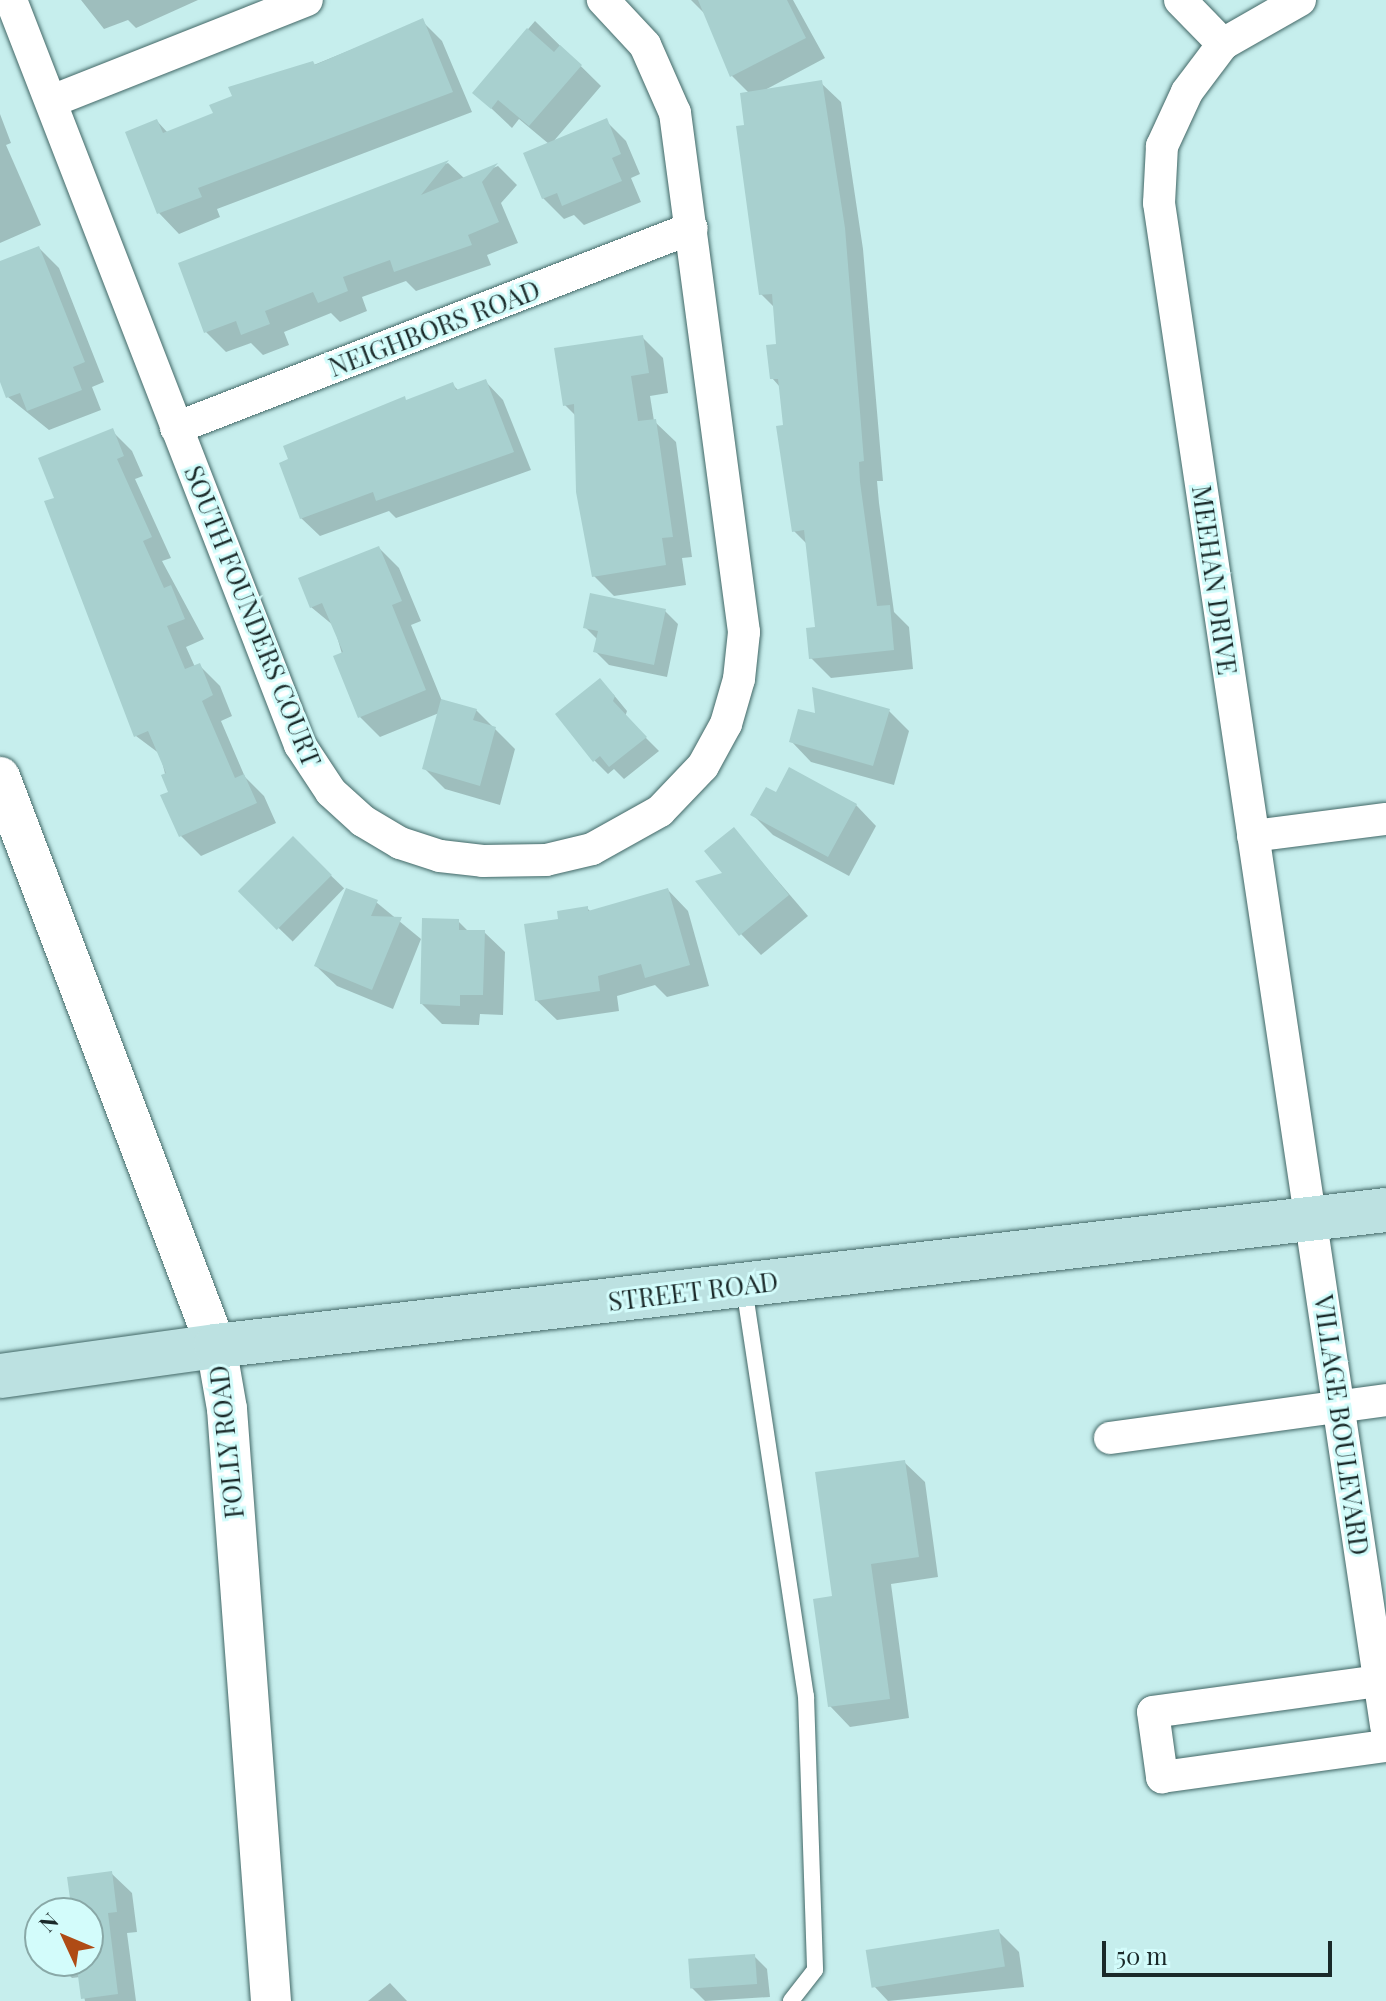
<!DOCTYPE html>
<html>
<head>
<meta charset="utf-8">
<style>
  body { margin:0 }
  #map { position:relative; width:1386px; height:2001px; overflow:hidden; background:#c6eeed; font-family:"Playfair Display",serif }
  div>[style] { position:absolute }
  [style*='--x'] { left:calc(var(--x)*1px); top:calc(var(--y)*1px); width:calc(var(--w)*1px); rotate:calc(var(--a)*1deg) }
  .shadow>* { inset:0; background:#0003; transform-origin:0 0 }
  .building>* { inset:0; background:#a8d0cf; transform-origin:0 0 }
  .roads { filter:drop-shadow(0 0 2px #436867) drop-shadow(0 0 2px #436867) }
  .service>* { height:16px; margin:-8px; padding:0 8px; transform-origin:8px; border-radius:8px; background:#fff }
  .minor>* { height:32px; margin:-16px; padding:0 16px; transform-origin:16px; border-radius:16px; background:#fff }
  .tertiary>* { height:40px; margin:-20px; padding:0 20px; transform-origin:20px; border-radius:20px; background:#fff }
  .secondary>* { height:44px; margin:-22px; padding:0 22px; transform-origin:22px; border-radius:22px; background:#bce1e1 }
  span { translate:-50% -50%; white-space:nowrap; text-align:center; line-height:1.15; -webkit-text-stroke:6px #d3fcfb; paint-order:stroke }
  .street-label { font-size:26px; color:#1a2929 }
  .north { position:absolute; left:24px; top:1897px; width:80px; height:80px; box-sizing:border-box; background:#d3fcfb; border:2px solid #89a8a7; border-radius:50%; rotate:314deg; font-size:22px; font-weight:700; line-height:32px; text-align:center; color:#1a2929 }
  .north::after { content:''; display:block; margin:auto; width:28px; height:36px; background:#af4b15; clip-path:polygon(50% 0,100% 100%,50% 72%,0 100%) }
  .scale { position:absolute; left:1102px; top:1941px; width:230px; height:36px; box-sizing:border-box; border:4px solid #1a2929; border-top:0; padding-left:10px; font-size:24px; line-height:28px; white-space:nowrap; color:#1a2929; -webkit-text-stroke:6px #d3fcfb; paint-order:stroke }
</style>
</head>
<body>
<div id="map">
  <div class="shadow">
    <div style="clip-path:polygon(81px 0,198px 0,136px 28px,128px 20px,104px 29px)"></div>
    <div style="clip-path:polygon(691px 0,793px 0,825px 58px,763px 91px,821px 83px,841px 102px,863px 249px,883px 481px,877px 481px,879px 503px,894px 612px,909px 627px,913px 669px,831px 678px,811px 658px,817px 629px,808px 545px,794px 531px,780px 387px,772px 378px,778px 345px,775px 308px,761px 294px,747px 126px,749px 93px,732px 76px,710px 19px)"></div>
    <div style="clip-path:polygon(422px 21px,442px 41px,472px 112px,217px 209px,220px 217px,179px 234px,159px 213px,127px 133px,157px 121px,168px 133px,215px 114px,235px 97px)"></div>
    <div style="clip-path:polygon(535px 21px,601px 86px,552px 143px,606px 121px,626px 141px,640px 174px,631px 178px,641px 202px,584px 225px,574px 215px,564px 219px,543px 198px,549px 144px,519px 119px,512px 128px,474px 92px)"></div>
    <div style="clip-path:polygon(0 114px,11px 143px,6px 145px,41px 225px,0 243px)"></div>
    <div style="clip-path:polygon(448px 163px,465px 179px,498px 166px,517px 185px,501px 203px,518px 243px,487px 255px,491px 265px,416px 291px,406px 281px,362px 297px,367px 311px,340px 322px,331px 313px,284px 332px,289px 345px,263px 355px,251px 343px,226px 352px,206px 332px,180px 264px)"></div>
    <div style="clip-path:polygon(39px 248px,59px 268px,104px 382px,92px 387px,101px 410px,49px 430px,8px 397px,0 374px,0 263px)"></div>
    <div style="clip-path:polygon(642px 337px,663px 358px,668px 393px,650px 396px,654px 421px,676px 442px,692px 557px,682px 558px,686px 585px,614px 596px,594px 576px,576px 416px,565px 405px)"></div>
    <div style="clip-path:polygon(485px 381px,503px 400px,531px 470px,396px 518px,389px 511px,320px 536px,301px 518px,452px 384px,459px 391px)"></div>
    <div style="clip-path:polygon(112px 431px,132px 451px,143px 476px,135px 479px,171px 558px,162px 561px,204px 639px,186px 647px,195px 667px,199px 665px,220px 686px,232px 716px,221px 721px,245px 777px,264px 796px,276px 823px,201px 856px,181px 836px,160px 754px,136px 736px,56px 499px)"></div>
    <div style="clip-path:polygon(379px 548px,399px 568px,421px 621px,411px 625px,442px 701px,476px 710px,515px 749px,500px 805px,445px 789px,424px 768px,439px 713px,380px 737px,360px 717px,334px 626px,311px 607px)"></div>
    <div style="clip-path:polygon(665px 611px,678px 624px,667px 677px,609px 665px,595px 651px,598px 640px,585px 627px)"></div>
    <div style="clip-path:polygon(613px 694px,627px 711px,625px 717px,659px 751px,624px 779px,614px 769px,608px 774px,594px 760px)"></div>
    <div style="clip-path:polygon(889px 711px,909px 731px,894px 785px,811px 762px,791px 741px,818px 716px)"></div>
    <div style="clip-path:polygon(776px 794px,856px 805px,876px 826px,849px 876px,773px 835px,753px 815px)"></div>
    <div style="clip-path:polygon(734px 830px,808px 916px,761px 955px,741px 934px,725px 874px)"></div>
    <div style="left:293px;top:839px;width:71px;height:74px;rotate:44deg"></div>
    <div style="clip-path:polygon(668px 890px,688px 911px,709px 986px,667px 997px,655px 985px,617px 996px,619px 1011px,557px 1020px,536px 1000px,560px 921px,587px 908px,591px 912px)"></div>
    <div style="clip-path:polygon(376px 902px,421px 939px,393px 1009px,337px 986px,316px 966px)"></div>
    <div style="clip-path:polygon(458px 921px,469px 932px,484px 932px,505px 952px,503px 1015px,480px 1014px,479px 1025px,442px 1024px,422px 1004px)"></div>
    <div style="clip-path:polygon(904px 1462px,925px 1482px,938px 1577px,891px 1584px,909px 1718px,850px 1727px,830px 1706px,835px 1598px)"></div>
    <div style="clip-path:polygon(111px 1873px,132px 1893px,137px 1932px,127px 1933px,136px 2001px,85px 2001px,80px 1977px,72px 1978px,55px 1961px,88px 1961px,88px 1913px,74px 1913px)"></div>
    <div style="clip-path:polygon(999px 1932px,1019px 1952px,1024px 1987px,888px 2001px,873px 1985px)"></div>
    <div style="clip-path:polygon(754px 1956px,767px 1969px,770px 1997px,705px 2001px,692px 1988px)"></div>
    <div style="clip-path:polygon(390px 1983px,407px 2001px,368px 2001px)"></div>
  </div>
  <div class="building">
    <div style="clip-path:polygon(698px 0,787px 0,806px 38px,730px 77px)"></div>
    <div style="clip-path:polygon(423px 18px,453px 92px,198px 188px,202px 197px,157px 214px,125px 132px,157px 119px,163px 133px,213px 113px,209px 105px,232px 96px,228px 87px,313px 61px,315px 65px)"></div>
    <div style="clip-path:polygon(527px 28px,554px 52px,560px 45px,582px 65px,529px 126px,498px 100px,491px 109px,472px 93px)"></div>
    <div style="clip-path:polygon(822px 80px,845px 228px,864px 461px,859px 462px,860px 482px,877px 606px,890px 605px,894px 650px,809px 659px,806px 628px,815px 627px,804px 530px,792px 532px,776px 426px,783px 425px,778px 379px,770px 379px,766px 345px,776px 344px,772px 294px,759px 295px,736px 126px,744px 125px,740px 93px)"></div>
    <div style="clip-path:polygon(607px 118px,621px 154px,612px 158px,622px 181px,562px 206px,557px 193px,542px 199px,523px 153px)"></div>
    <div style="clip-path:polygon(449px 160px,421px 195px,498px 163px,482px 182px,499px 222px,468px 235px,472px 245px,394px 272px,390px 260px,343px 277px,348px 291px,318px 303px,313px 292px,265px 311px,270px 324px,241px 335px,236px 321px,204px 333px,178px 263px)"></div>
    <div style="clip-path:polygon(39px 246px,85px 362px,73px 367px,82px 390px,27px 411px,20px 393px,6px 398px,0 382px,0 261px)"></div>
    <div style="clip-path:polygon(643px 335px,649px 373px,631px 376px,638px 421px,656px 419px,673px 537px,662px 538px,666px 565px,592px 577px,576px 492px,574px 404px,563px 406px,554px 348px)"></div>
    <div style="clip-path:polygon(486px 379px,514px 452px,376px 501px,373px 492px,300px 519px,279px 463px,288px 459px,283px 446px,405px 396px,406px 400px,453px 382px,456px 390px)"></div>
    <div style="clip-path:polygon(113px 428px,124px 456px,117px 459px,152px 537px,143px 541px,164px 588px,171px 585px,185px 619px,167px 626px,185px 669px,200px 663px,213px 695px,202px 701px,235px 778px,244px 774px,257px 803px,179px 837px,160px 795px,168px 792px,161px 775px,166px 773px,148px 731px,134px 737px,44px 501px,54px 498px,38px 458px)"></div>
    <div style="clip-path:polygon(379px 546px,402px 601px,392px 605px,426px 690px,358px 718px,333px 656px,343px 652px,322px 603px,310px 608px,298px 578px)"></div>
    <div style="clip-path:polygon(590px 593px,666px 609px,654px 665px,593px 652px,598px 631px,583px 628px)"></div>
    <div style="clip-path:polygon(600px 678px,615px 696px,613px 701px,647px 737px,609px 767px,600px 756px,593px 762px,555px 714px)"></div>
    <div style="clip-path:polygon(812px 687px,890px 709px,873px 766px,789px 742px,798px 709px,815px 713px)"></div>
    <div style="clip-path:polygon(441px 699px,477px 709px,473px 720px,496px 727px,480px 786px,422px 769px)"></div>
    <div style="clip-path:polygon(789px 767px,857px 804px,828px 857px,750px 815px,766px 787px,776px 792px)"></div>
    <div style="clip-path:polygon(734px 827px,789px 895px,739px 936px,695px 881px,722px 873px,704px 851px)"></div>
    <div style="left:293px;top:836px;width:55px;height:78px;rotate:45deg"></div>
    <div style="clip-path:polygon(346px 888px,378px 900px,371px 916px,402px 917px,372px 990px,314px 966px)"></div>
    <div style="clip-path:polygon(668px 888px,690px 965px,645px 978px,641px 964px,598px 976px,600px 991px,535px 1001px,524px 924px,558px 919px,557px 911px,588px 906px,588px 911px)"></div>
    <div style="clip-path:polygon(422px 918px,459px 919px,459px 930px,485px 930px,483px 995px,460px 995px,460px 1006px,420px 1004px)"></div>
    <div style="clip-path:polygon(905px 1460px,919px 1557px,871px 1564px,890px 1699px,828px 1707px,813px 1599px,832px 1596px,815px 1472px)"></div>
    <div style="clip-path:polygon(112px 1871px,117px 1912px,108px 1913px,118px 1994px,81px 1999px,76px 1961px,88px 1961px,88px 1913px,72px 1913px,67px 1877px)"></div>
    <div style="left:999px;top:1929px;width:38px;height:135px;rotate:81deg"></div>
    <div style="left:755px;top:1954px;width:30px;height:67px;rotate:86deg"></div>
  </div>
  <div class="roads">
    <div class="service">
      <div style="--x:744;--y:1287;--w:414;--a:81.4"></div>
      <div style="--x:806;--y:1696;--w:274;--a:88.1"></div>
      <div style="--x:815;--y:1970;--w:39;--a:128"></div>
    </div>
    <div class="minor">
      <div style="--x:11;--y:0;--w:799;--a:68.8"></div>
      <div style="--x:300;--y:745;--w:56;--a:56.6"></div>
      <div style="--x:331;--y:792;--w:43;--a:42.2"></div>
      <div style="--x:363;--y:821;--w:43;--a:30.7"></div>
      <div style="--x:400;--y:843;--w:42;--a:18"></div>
      <div style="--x:440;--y:856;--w:43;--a:6.6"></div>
      <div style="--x:483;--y:861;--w:63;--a:-0.9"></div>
      <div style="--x:546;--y:860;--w:47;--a:-13.4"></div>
      <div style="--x:592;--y:849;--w:78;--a:-29.2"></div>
      <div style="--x:660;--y:811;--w:62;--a:-46.3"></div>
      <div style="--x:703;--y:766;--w:48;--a:-61.3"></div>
      <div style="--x:726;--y:724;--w:47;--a:-73.9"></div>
      <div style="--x:739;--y:679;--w:47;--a:-83.9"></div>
      <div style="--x:744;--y:632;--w:524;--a:-97.57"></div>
      <div style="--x:675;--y:113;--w:74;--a:-113.8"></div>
      <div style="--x:645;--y:45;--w:62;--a:-133"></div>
      <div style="--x:1180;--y:0;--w:62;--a:45.7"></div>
      <div style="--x:1300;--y:0;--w:89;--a:150.3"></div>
      <div style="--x:1223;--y:44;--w:60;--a:126.9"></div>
      <div style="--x:1187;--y:92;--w:60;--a:114.8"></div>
      <div style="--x:1162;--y:146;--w:57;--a:93"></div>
      <div style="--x:1159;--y:203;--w:1540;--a:81.52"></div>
      <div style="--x:52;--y:101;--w:274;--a:-21.6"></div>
      <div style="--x:176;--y:428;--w:553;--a:-21.19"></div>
      <div style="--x:1253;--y:836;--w:134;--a:-7.3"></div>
      <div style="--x:1110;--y:1438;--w:279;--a:-7.8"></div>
      <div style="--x:1386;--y:1680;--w:235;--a:172.2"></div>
      <div style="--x:1153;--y:1712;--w:66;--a:82.1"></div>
      <div style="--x:1162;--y:1777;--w:226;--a:-7.9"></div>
    </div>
    <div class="tertiary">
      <div style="--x:0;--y:777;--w:609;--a:69.21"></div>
      <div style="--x:216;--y:1346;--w:64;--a:80.1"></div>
      <div style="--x:227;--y:1409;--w:594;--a:85.75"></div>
    </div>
    <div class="secondary">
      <div style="--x:0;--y:1376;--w:218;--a:-7.9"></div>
      <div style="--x:216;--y:1346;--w:1178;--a:-6.63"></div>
    </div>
  </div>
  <div class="street-label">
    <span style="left:434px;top:328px;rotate:-21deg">NEIGHBORS ROAD</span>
    <span style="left:1215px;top:580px;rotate:82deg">MEEHAN DRIVE</span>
    <span style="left:253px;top:616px;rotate:68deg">SOUTH FOUNDERS COURT</span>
    <span style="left:693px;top:1291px;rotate:-7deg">STREET ROAD</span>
    <span style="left:1342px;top:1425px;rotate:82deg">VILLAGE BOULEVARD</span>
    <span style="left:226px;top:1442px;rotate:-96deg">FOLLY ROAD</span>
  </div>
  <div class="north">N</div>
  <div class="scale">50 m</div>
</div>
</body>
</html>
